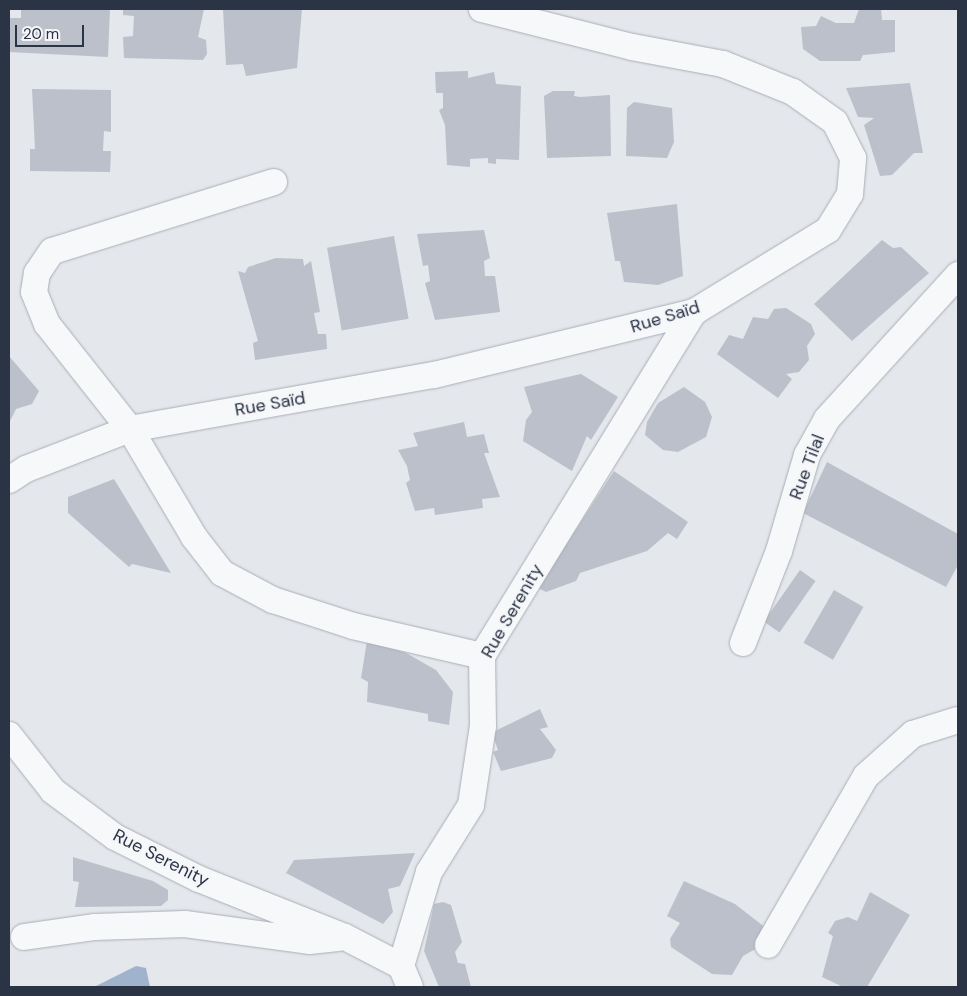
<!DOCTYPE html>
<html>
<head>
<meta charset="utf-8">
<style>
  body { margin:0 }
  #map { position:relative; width:967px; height:996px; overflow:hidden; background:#e4e7ec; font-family:"DM Sans",sans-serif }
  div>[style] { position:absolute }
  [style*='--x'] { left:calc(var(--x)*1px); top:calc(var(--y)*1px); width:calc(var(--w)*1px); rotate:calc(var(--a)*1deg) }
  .water>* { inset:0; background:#9fb4cc }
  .building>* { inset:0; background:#bbc0ca; transform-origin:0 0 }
  .roads { filter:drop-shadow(0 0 1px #a9aeb7) drop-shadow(0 0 1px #a9aeb7) }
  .minor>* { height:26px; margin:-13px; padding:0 13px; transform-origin:13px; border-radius:13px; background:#f7f8fa }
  span { translate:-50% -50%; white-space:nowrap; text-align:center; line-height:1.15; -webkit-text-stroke:4px #f4f6f9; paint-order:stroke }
  .street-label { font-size:18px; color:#2b3445 }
  .frame { position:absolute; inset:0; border:10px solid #2b3445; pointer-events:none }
  .scale { position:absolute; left:15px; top:25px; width:69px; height:22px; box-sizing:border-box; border:2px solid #2b3445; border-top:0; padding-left:6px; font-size:15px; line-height:18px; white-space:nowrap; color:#2b3445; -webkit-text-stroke:4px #f4f6f9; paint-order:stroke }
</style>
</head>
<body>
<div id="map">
  <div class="water">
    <div style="clip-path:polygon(136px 966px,146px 968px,150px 987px,94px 987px)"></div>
  </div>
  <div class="building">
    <div style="clip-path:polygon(21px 9px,110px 9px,108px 57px,9px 52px,9px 18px,21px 18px)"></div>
    <div style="clip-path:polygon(123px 9px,204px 9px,198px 37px,206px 40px,207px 54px,203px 60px,124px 58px,123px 37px,133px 36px,134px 16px,123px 15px)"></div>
    <div style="clip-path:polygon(223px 9px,302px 9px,297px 68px,246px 76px,243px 64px,226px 65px)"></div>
    <div style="clip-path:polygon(859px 9px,881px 9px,882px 20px,895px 20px,895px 52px,863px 55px,860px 61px,820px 61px,803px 49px,801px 27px,816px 26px,821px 16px,836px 23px,854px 23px)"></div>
    <div style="clip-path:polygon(468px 71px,468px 78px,494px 72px,496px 84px,521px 86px,519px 160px,496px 159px,496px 164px,488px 163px,488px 158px,470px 159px,470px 167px,447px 165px,445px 125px,439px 110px,443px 108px,443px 93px,436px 93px,435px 72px)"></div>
    <div style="clip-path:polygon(910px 83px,923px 153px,914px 153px,892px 175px,880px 176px,864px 125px,874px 118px,858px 117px,846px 88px)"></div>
    <div style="clip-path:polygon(32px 89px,111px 90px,111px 132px,104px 131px,103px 151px,111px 151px,110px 172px,30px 171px,30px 149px,35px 149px)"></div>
    <div style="clip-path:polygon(553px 91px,575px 91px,574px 96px,580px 97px,610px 95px,611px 156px,547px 158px,544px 96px)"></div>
    <div style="clip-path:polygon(634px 102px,672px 108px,674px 142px,667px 158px,626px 156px,627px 108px)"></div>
    <div style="clip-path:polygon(677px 204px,683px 276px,658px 285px,624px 282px,620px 261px,615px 261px,607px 213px)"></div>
    <div style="clip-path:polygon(484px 230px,490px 258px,484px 261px,485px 276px,495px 276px,500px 312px,435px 320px,425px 283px,430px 281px,428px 265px,423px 266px,417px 234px)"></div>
    <div style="left:394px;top:236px;width:84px;height:68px;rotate:80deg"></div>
    <div style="clip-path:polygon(882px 240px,893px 248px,901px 247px,929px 273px,852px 341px,814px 304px)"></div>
    <div style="clip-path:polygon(276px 258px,303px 259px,304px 266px,311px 261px,320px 312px,314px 313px,318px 334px,326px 334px,327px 349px,255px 360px,253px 343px,258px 341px,238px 271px,245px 273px,248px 267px)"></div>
    <div style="clip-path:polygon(786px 308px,811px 324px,815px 334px,807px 346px,809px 360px,799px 372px,786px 374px,792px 379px,778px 398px,717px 354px,729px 335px,743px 339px,753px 317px,768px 319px,774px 309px)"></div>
    <div style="clip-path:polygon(9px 356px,39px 391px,32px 404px,16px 409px,9px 423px)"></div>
    <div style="clip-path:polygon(581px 374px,618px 397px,591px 440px,587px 436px,572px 471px,523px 441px,526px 420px,532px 412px,524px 387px)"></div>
    <div style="clip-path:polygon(684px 387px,705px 402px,712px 417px,706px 437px,678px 452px,663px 450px,645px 435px,647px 422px,658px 403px)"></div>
    <div style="clip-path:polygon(464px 422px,467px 437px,484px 434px,489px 453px,484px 453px,500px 497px,482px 499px,483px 508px,435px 515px,434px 508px,415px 511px,406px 483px,410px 480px,407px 466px,398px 450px,418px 446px,413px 433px)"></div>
    <div style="clip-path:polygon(827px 462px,958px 534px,958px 565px,946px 587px,803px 513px)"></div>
    <div style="clip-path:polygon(614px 471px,688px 522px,677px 539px,668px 533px,647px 551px,580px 573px,576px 581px,546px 592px,538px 588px)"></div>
    <div style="clip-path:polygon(114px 479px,171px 573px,132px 564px,129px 567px,68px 513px,68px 497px)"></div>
    <div style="left:800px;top:570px;width:19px;height:63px;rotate:35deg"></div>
    <div style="left:834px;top:590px;width:34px;height:61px;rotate:30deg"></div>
    <div style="clip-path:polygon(367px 641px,406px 653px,436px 670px,453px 692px,449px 725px,428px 721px,428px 714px,367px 702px,368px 682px,361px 678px)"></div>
    <div style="clip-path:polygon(540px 709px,548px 727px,540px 729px,556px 750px,552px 758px,501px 771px,493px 752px,498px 750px,493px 736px,497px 730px)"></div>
    <div style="clip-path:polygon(415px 853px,400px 886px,388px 889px,393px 912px,383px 924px,286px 873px,294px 860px)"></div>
    <div style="clip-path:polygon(73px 857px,153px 881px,168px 890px,168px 900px,161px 906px,75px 907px,79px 882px,73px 881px)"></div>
    <div style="clip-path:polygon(684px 881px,735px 904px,766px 928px,759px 947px,743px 956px,732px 975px,712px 974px,671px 947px,670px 939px,680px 923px,667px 916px)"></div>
    <div style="clip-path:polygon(870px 892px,910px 915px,867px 987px,843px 987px,822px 977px,833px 936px,828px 933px,835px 921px,848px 917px,857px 921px)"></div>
    <div style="clip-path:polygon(443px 902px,451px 905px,462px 942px,455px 952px,458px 963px,465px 964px,471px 987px,439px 987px,424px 951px,434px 904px)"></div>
  </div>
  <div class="roads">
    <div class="minor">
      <div style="--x:274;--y:182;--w:232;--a:162.7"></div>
      <div style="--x:52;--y:251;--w:27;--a:124"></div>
      <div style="--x:37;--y:273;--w:19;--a:99"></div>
      <div style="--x:34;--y:292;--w:35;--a:68"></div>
      <div style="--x:47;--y:324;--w:134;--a:51.7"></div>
      <div style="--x:130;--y:429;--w:126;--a:59.3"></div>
      <div style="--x:194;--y:537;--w:46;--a:52.1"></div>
      <div style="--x:222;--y:573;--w:58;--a:27.9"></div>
      <div style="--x:273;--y:600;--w:84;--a:18"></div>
      <div style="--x:353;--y:626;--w:132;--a:13.1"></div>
      <div style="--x:9;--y:480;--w:20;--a:-33"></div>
      <div style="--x:26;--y:469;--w:111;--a:-21"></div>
      <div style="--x:130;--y:429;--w:309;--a:-10.1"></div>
      <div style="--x:434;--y:375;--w:268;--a:-13.6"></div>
      <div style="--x:694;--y:312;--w:157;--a:-31.5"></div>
      <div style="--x:828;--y:230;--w:42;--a:-58.6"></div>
      <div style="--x:850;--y:194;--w:36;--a:-85"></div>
      <div style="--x:853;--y:158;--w:40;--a:-116.6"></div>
      <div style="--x:835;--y:122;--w:52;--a:-144.5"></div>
      <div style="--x:793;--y:92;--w:75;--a:-158.2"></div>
      <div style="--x:723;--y:64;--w:93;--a:-169.4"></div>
      <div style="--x:632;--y:47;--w:155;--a:-165.8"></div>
      <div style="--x:743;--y:643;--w:99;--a:-68.6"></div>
      <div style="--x:779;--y:551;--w:100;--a:-73.7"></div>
      <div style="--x:807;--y:455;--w:41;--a:-60.9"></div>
      <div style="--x:827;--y:419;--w:195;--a:-47.7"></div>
      <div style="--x:9;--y:735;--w:71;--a:51.8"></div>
      <div style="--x:53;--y:791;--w:77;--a:36.6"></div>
      <div style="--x:115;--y:837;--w:94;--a:26.6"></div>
      <div style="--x:199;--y:879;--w:157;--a:21.7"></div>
      <div style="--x:345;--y:937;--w:63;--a:27.4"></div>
      <div style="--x:24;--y:937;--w:72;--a:-8"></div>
      <div style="--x:95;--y:927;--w:90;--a:-1.9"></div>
      <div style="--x:185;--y:924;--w:125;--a:7.8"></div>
      <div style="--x:309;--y:941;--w:29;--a:-6"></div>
      <div style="--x:768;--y:945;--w:195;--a:-59.9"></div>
      <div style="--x:866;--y:776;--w:63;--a:-41.8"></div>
      <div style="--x:913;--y:734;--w:47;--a:-17.3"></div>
      <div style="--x:410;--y:987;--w:23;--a:-113"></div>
      <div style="--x:401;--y:966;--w:98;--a:-73.4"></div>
      <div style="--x:429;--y:872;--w:79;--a:-57.9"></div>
      <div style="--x:471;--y:805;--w:80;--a:-81.4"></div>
      <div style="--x:483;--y:726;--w:70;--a:-90.8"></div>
      <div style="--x:482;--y:656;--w:404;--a:-58.4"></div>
    </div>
  </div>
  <div class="street-label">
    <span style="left:665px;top:317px;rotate:-17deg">Rue Saïd</span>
    <span style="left:270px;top:404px;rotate:-10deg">Rue Saïd</span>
    <span style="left:807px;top:467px;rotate:-69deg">Rue Tilal</span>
    <span style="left:512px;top:611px;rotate:-60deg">Rue Serenity</span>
    <span style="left:161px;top:858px;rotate:27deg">Rue Serenity</span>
  </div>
  <div class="frame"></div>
  <div class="scale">20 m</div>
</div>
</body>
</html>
